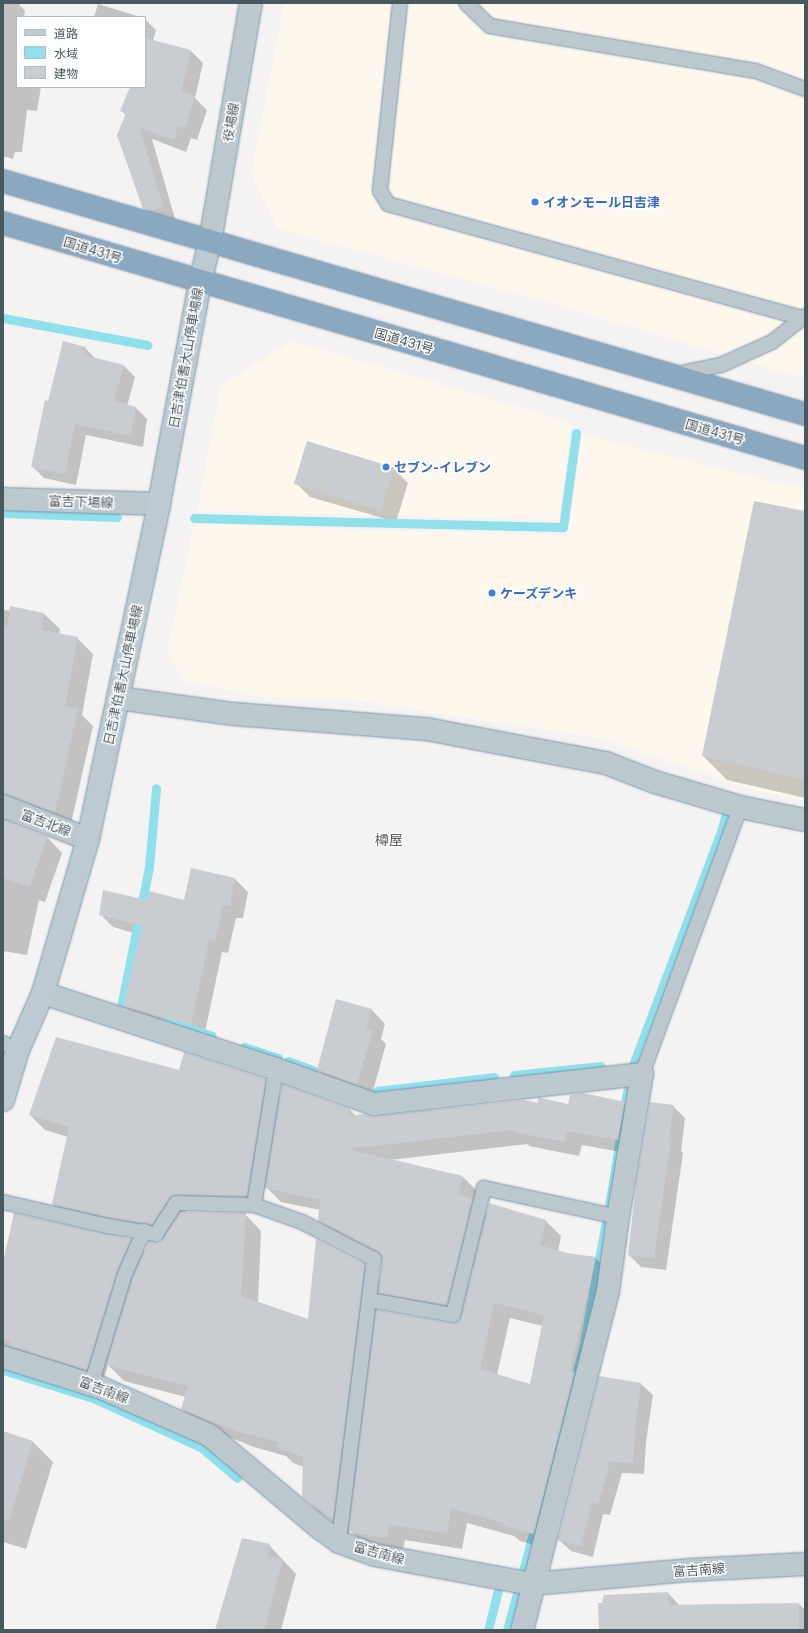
<!DOCTYPE html>
<html>
<head>
<meta charset="utf-8">
<style>
  body { margin:0 }
  #map { position:relative; width:808px; height:1633px; overflow:hidden; background:#f4f2f2; font-family:Inter,"Noto Sans JP",sans-serif }
  div>[style] { position:absolute }
  [style*='--x'] { left:calc(var(--x)*1px); top:calc(var(--y)*1px); width:calc(var(--w)*1px); rotate:calc(var(--a)*1deg) }
  .commercial>* { inset:0; background:#fdf7ed }
  .water>* { inset:0; background:#90e0ec }
  .shadow>* { inset:0; background:#0003 }
  .stream>* { height:9px; margin:-4.5px; padding:0 4.5px; transform-origin:4.5px; border-radius:4.5px; background:#90e0ec }
  .building>* { inset:0; background:#c9cdd1; transform-origin:0 0 }
  .roads { filter:drop-shadow(0 0 1px #7693ab) drop-shadow(0 0 1px #7693ab) }
  .lane>* { height:14px; margin:-7px; padding:0 7px; transform-origin:7px; border-radius:7px; background:#bdc7ce }
  .street>* { height:22px; margin:-11px; padding:0 11px; transform-origin:11px; border-radius:11px; background:#bdc7ce }
  .secondary>* { height:22px; margin:-11px; padding:0 11px; transform-origin:11px; border-radius:11px; background:#becad3 }
  .highway>* { height:22px; margin:-11px; padding:0 11px; transform-origin:11px; border-radius:11px; background:#8ba8bf }
  .dots>* { width:11px; height:11px; translate:-50% -50%; box-sizing:border-box; border:2px solid #fff; border-radius:50% }
  span { translate:-50% -50%; white-space:nowrap; text-align:center; line-height:1.15; -webkit-text-stroke:3px #fff; paint-order:stroke }
  .street-label { font-size:13px; color:#49575f }
  .shop-label { font-size:13px; color:#366cbe; font-weight:700 }
  .left { translate:0 -50%; text-align:left }
  .neighbourhood-label { font-size:14px; color:#5e6367 }
  .frame { position:absolute; inset:0; border:4px solid #49575f; pointer-events:none }
  .legend { position:absolute; left:16px; top:16px; width:130px; height:72px; box-sizing:border-box; background:#fff; border:1px solid #b6bcbf; margin:0; padding:5px 7px; list-style:none; font-size:12px; color:#49575f }
  .legend li { display:flex; align-items:center; gap:8px; height:20px }
  .legend b { width:20px; border:1px solid #b6bcbf }
</style>
</head>
<body>
<div id="map">
  <div class="commercial">
    <div style="clip-path:polygon(284px 3px,805px 3px,805px 379px,556px 305px,278px 229px,251px 174px)"></div>
    <div style="clip-path:polygon(292px 341px,571px 422px,559px 520px,197px 511px,221px 385px)"></div>
    <div style="clip-path:polygon(582px 434px,805px 489px,805px 801px,751px 789px,597px 738px,359px 701px,261px 697px,182px 680px,167px 651px,194px 524px,568px 536px)"></div>
  </div>
  <div class="water">
    <div style="clip-path:polygon(722px 813px,730px 814px,637px 1066px,602px 1272px,511px 1630px,503px 1630px,579px 1348px,610px 1177px,622px 1097px,630px 1062px,717px 831px)"></div>
  </div>
  <div class="shadow">
    <div style="clip-path:polygon(3px 3px,18px 3px,25px 11px,24px 17px,17px 17px,17px 87px,41px 87px,37px 111px,27px 110px,22px 152px,15px 152px,13px 159px,3px 156px)"></div>
    <div style="clip-path:polygon(98px 4px,141px 17px,94px 17px)"></div>
    <div style="clip-path:polygon(145px 19px,156px 30px,153px 41px,154px 42px,191px 51px,203px 63px,195px 98px,207px 110px,197px 140px,191px 138px,186px 152px,152px 139px,175px 219px,164px 223px,157px 221px,144px 208px,126px 115px,122px 111px,131px 87px,145px 87px)"></div>
    <div style="clip-path:polygon(85px 348px,96px 359px,123px 365px,135px 377px,127px 406px,136px 408px,147px 419px,143px 447px,86px 435px,76px 485px,44px 478px,32px 466px,49px 402px)"></div>
    <div style="clip-path:polygon(308px 442px,394px 469px,408px 483px,396px 522px,310px 497px,296px 483px)"></div>
    <div style="clip-path:polygon(805px 512px,805px 798px,727px 780px,703px 756px)"></div>
    <div style="clip-path:polygon(3px 610px,44px 614px,60px 629px,59px 634px,77px 638px,93px 654px,82px 715px,93px 726px,70px 828px,7px 818px,6px 822px,47px 837px,62px 853px,45px 902px,39px 900px,27px 955px,3px 951px)"></div>
    <div style="clip-path:polygon(235px 879px,248px 892px,243px 918px,236px 918px,228px 953px,222px 952px,204px 1037px,138px 1019px,124px 1006px,141px 935px,113px 927px,100px 914px,148px 901px,184px 901px)"></div>
    <div style="clip-path:polygon(372px 1010px,385px 1024px,381px 1039px,386px 1044px,371px 1098px,332px 1084px,318px 1070px)"></div>
    <div style="clip-path:polygon(evenodd,179px 1072px,265px 1080px,281px 1096px,350px 1110px,356px 1116px,375px 1117px,539px 1104px,568px 1105px,624px 1103px,639px 1117px,632px 1154px,582px 1145px,579px 1156px,529px 1146px,528px 1144px,390px 1160px,463px 1177px,477px 1191px,475px 1202px,487px 1215px,546px 1221px,561px 1236px,558px 1252px,596px 1258px,611px 1274px,549px 1549px,520px 1541px,514px 1536px,467px 1523px,462px 1549px,405px 1540px,402px 1553px,366px 1546px,350px 1530px,349px 1534px,320px 1513px,303px 1496px,304px 1467px,293px 1463px,286px 1456px,254px 1447px,199px 1425px,182px 1409px,186px 1397px,124px 1381px,108px 1365px,102px 1385px,3px 1350px,3px 1263px,14px 1214px,131px 1239px,145px 1253px,165px 1239px,125px 1232px,68px 1219px,53px 1204px,68px 1137px,45px 1130px,30px 1115px,179px 1072px,265px 1186px,281px 1202px,320px 1210px,319px 1220px,334px 1235px,383px 1261px,381px 1281px,364px 1265px,309px 1320px,258px 1302px,261px 1231px,245px 1214px,185px 1213px,187px 1210px,261px 1210px,265px 1186px,179px 1072px,379px 1293px,394px 1307px,461px 1319px,456px 1324px,377px 1311px,379px 1293px,179px 1072px,510px 1318px,543px 1326px,530px 1385px,497px 1375px,510px 1318px)"></div>
    <div style="clip-path:polygon(673px 1106px,685px 1118px,681px 1151px,683px 1153px,666px 1270px,641px 1267px,629px 1255px)"></div>
    <div style="clip-path:polygon(641px 1384px,653px 1395px,646px 1442px,644px 1474px,622px 1473px,610px 1515px,603px 1514px,593px 1557px,571px 1551px,559px 1540px)"></div>
    <div style="clip-path:polygon(3px 1432px,33px 1442px,53px 1462px,26px 1549px,3px 1542px)"></div>
    <div style="clip-path:polygon(269px 1545px,296px 1574px,281px 1630px,229px 1630px)"></div>
    <div style="clip-path:polygon(668px 1593px,679px 1605px,799px 1604px,805px 1610px,805px 1630px,600px 1630px,599px 1604px)"></div>
  </div>
  <div class="stream">
    <div style="--x:3;--y:318;--w:147;--a:10.6"></div>
    <div style="--x:3;--y:513;--w:114;--a:2"></div>
    <div style="--x:194;--y:518;--w:369;--a:1.4"></div>
    <div style="--x:563;--y:527;--w:95;--a:-82.1"></div>
    <div style="--x:121;--y:1007;--w:143;--a:-78.7"></div>
    <div style="--x:149;--y:867;--w:79;--a:-84.9"></div>
    <div style="--x:165;--y:1021;--w:49;--a:17.7"></div>
    <div style="--x:244;--y:1047;--w:36;--a:18"></div>
    <div style="--x:288;--y:1061;--w:27;--a:20"></div>
    <div style="--x:514;--y:1075;--w:87;--a:-5.9"></div>
    <div style="--x:377;--y:1091;--w:118;--a:-6.8"></div>
    <div style="--x:3;--y:1370;--w:94;--a:17.3"></div>
    <div style="--x:93;--y:1398;--w:120;--a:24.6"></div>
    <div style="--x:202;--y:1448;--w:46;--a:40.6"></div>
    <div style="--x:488;--y:1630;--w:41;--a:-76"></div>
  </div>
  <div class="building">
    <div style="clip-path:polygon(145px 38px,191px 50px,181px 91px,195px 96px,185px 128px,178px 126px,174px 140px,140px 128px,163px 207px,151px 211px,143px 209px,117px 135px,126px 113px,120px 111px,130px 87px,145px 87px)"></div>
    <div style="clip-path:polygon(63px 341px,86px 347px,84px 355px,124px 365px,114px 401px,136px 407px,131px 436px,75px 424px,65px 474px,31px 467px,45px 400px,48px 401px)"></div>
    <div style="left:307px;top:441px;width:91px;height:45px;rotate:17deg"></div>
    <div style="clip-path:polygon(754px 501px,805px 511px,805px 780px,702px 756px)"></div>
    <div style="clip-path:polygon(10px 606px,44px 613px,41px 630px,78px 637px,65px 706px,78px 709px,55px 813px,3px 794px,3px 626px,7px 627px)"></div>
    <div style="clip-path:polygon(3px 819px,47px 837px,30px 887px,3px 878px)"></div>
    <div style="clip-path:polygon(191px 868px,235px 878px,230px 905px,223px 905px,215px 941px,209px 940px,191px 1025px,123px 1006px,142px 926px,99px 915px,103px 890px,147px 900px,149px 891px,184px 900px)"></div>
    <div style="clip-path:polygon(336px 999px,372px 1009px,366px 1029px,373px 1030px,357px 1085px,317px 1070px)"></div>
    <div style="clip-path:polygon(56px 1037px,179px 1070px,184px 1052px,266px 1079px,247px 1196px,172px 1195px,152px 1225px,110px 1218px,52px 1204px,69px 1127px,29px 1115px)"></div>
    <div style="clip-path:polygon(282px 1084px,350px 1109px,348px 1116px,365px 1114px,375px 1116px,524px 1100px,538px 1103px,538px 1098px,541px 1098px,568px 1104px,570px 1095px,583px 1093px,625px 1102px,618px 1140px,567px 1131px,565px 1142px,514px 1132px,514px 1130px,347px 1149px,463px 1176px,458px 1194px,473px 1199px,447px 1305px,378px 1293px,382px 1260px,378px 1252px,318px 1221px,320px 1200px,265px 1188px)"></div>
    <div style="clip-path:polygon(650px 1102px,674px 1105px,669px 1139px,671px 1140px,654px 1258px,628px 1255px,636px 1185px)"></div>
    <div style="clip-path:polygon(evenodd,489px 1203px,546px 1220px,540px 1245px,567px 1253px,596px 1257px,570px 1371px,575px 1372px,534px 1534px,503px 1526px,504px 1523px,451px 1508px,447px 1533px,389px 1525px,387px 1538px,353px 1533px,349px 1530px,376px 1310px,452px 1323px,459px 1321px,489px 1203px,494px 1303px,544px 1315px,530px 1384px,480px 1369px,494px 1303px)"></div>
    <div style="clip-path:polygon(181px 1212px,246px 1213px,241px 1296px,308px 1319px,316px 1239px,365px 1264px,333px 1519px,302px 1497px,303px 1457px,276px 1447px,278px 1442px,236px 1431px,181px 1409px,188px 1386px,106px 1365px,133px 1277px,149px 1241px,159px 1242px,163px 1239px)"></div>
    <div style="clip-path:polygon(14px 1213px,131px 1239px,117px 1272px,87px 1370px,9px 1346px,10px 1341px,3px 1339px,3px 1265px)"></div>
    <div style="clip-path:polygon(599px 1376px,641px 1383px,635px 1430px,633px 1463px,610px 1462px,598px 1504px,592px 1502px,581px 1546px,558px 1540px)"></div>
    <div style="clip-path:polygon(3px 1431px,33px 1441px,9px 1521px,3px 1520px)"></div>
    <div style="clip-path:polygon(242px 1538px,270px 1544px,267px 1556px,283px 1559px,264px 1630px,215px 1630px)"></div>
    <div style="clip-path:polygon(668px 1592px,669px 1605px,799px 1603px,799px 1629px,599px 1630px,598px 1603px,602px 1603px,604px 1595px)"></div>
  </div>
  <div class="roads">
    <div class="lane">
      <div style="--x:400;--y:3;--w:189;--a:96.1"></div>
      <div style="--x:380;--y:191;--w:15;--a:58"></div>
      <div style="--x:388;--y:204;--w:433;--a:15.4"></div>
      <div style="--x:466;--y:3;--w:33;--a:44"></div>
      <div style="--x:490;--y:26;--w:270;--a:9.6"></div>
      <div style="--x:756;--y:71;--w:52;--a:20.2"></div>
      <div style="--x:676;--y:374;--w:46;--a:-11.3"></div>
      <div style="--x:721;--y:365;--w:56;--a:-24.3"></div>
      <div style="--x:772;--y:342;--w:42;--a:-38.2"></div>
      <div style="--x:3;--y:1043;--w:17;--a:25"></div>
      <div style="--x:642;--y:1074;--w:284;--a:-69.8"></div>
      <div style="--x:3;--y:1202;--w:108;--a:12.9"></div>
      <div style="--x:108;--y:1226;--w:49;--a:9.5"></div>
      <div style="--x:156;--y:1234;--w:37;--a:-57"></div>
      <div style="--x:176;--y:1203;--w:78;--a:1.5"></div>
      <div style="--x:254;--y:1205;--w:51;--a:19.5"></div>
      <div style="--x:302;--y:1222;--w:81;--a:27.2"></div>
      <div style="--x:374;--y:1259;--w:285;--a:97.1"></div>
      <div style="--x:254;--y:1205;--w:138;--a:-80.8"></div>
      <div style="--x:369;--y:1300;--w:85;--a:10.1"></div>
      <div style="--x:453;--y:1315;--w:131;--a:-76.3"></div>
      <div style="--x:484;--y:1188;--w:137;--a:12.2"></div>
      <div style="--x:91;--y:1385;--w:116;--a:-73"></div>
      <div style="--x:125;--y:1274;--w:47;--a:-66.2"></div>
    </div>
    <div class="street">
      <div style="--x:210;--y:242;--w:242;--a:-80.3"></div>
      <div style="--x:3;--y:499;--w:156;--a:1.8"></div>
      <div style="--x:118;--y:698;--w:117;--a:7.9"></div>
      <div style="--x:234;--y:714;--w:193;--a:4.5"></div>
      <div style="--x:426;--y:729;--w:183;--a:10.7"></div>
      <div style="--x:606;--y:763;--w:53;--a:21.2"></div>
      <div style="--x:655;--y:782;--w:89;--a:16.4"></div>
      <div style="--x:740;--y:807;--w:66;--a:11.3"></div>
      <div style="--x:3;--y:806;--w:91;--a:21.2"></div>
      <div style="--x:43;--y:993;--w:245;--a:18.1"></div>
      <div style="--x:276;--y:1069;--w:104;--a:19.7"></div>
      <div style="--x:374;--y:1104;--w:270;--a:-6.4"></div>
      <div style="--x:642;--y:1074;--w:145;--a:99.5"></div>
      <div style="--x:618;--y:1217;--w:75;--a:97.7"></div>
      <div style="--x:608;--y:1291;--w:350;--a:104.2"></div>
      <div style="--x:3;--y:1357;--w:101;--a:17.4"></div>
      <div style="--x:99;--y:1387;--w:120;--a:23.6"></div>
      <div style="--x:209;--y:1435;--w:145;--a:40"></div>
      <div style="--x:320;--y:1528;--w:24;--a:36"></div>
      <div style="--x:339;--y:1542;--w:38;--a:20"></div>
      <div style="--x:375;--y:1555;--w:160;--a:10.5"></div>
      <div style="--x:532;--y:1584;--w:159;--a:-5.1"></div>
      <div style="--x:690;--y:1570;--w:115;--a:-3"></div>
    </div>
    <div class="secondary">
      <div style="--x:3;--y:1100;--w:52;--a:-73.3"></div>
      <div style="--x:18;--y:1050;--w:62;--a:-66.3"></div>
      <div style="--x:43;--y:993;--w:160;--a:-73.7"></div>
      <div style="--x:88;--y:839;--w:342;--a:-78"></div>
      <div style="--x:159;--y:504;--w:226;--a:-79.5"></div>
      <div style="--x:200;--y:282;--w:41;--a:-76"></div>
    </div>
    <div class="highway">
      <div style="--x:3;--y:181;--w:835;--a:16.2"></div>
      <div style="--x:3;--y:223;--w:836;--a:16.33"></div>
    </div>
  </div>
  <div class="dots">
    <div style="left:535px;top:202px;background:#3f7fe0"></div>
    <div style="left:386px;top:467px;background:#3f7fe0"></div>
    <div style="left:492px;top:593px;background:#3f7fe0"></div>
  </div>
  <div class="street-label">
    <span style="left:231px;top:122px;rotate:-80deg">役場線</span>
    <span style="left:93px;top:250px;rotate:17deg">国道431号</span>
    <span style="left:404px;top:341px;rotate:16deg">国道431号</span>
    <span style="left:186px;top:358px;rotate:-80deg">日吉津伯耆大山停車場線</span>
    <span style="left:715px;top:432px;rotate:16deg">国道431号</span>
    <span style="left:81px;top:502px;rotate:2deg">富吉下場線</span>
    <span style="left:123px;top:675px;rotate:-78deg">日吉津伯耆大山停車場線</span>
    <span style="left:46px;top:823px;rotate:21deg">富吉北線</span>
    <span style="left:104px;top:1390px;rotate:21deg">富吉南線</span>
    <span style="left:379px;top:1553px;rotate:16deg">富吉南線</span>
    <span style="left:699px;top:1570px;rotate:-4deg">富吉南線</span>
  </div>
  <div class="shop-label">
    <span class="left" style="left:543px;top:202px">イオンモール日吉津</span>
    <span class="left" style="left:394px;top:467px">セブン-イレブン</span>
    <span class="left" style="left:500px;top:593px">ケーズデンキ</span>
  </div>
  <div class="neighbourhood-label">
    <span style="left:389px;top:840px">樽屋</span>
  </div>
  <div class="frame"></div>
  <ul class="legend">
  <li><b style="height:5px;background:#becad3"></b>道路</li>
  <li><b style="height:11px;background:#90e0ec"></b>水域</li>
  <li><b style="height:11px;background:#c9cdd1"></b>建物</li>
  </ul>
</div>
</body>
</html>
